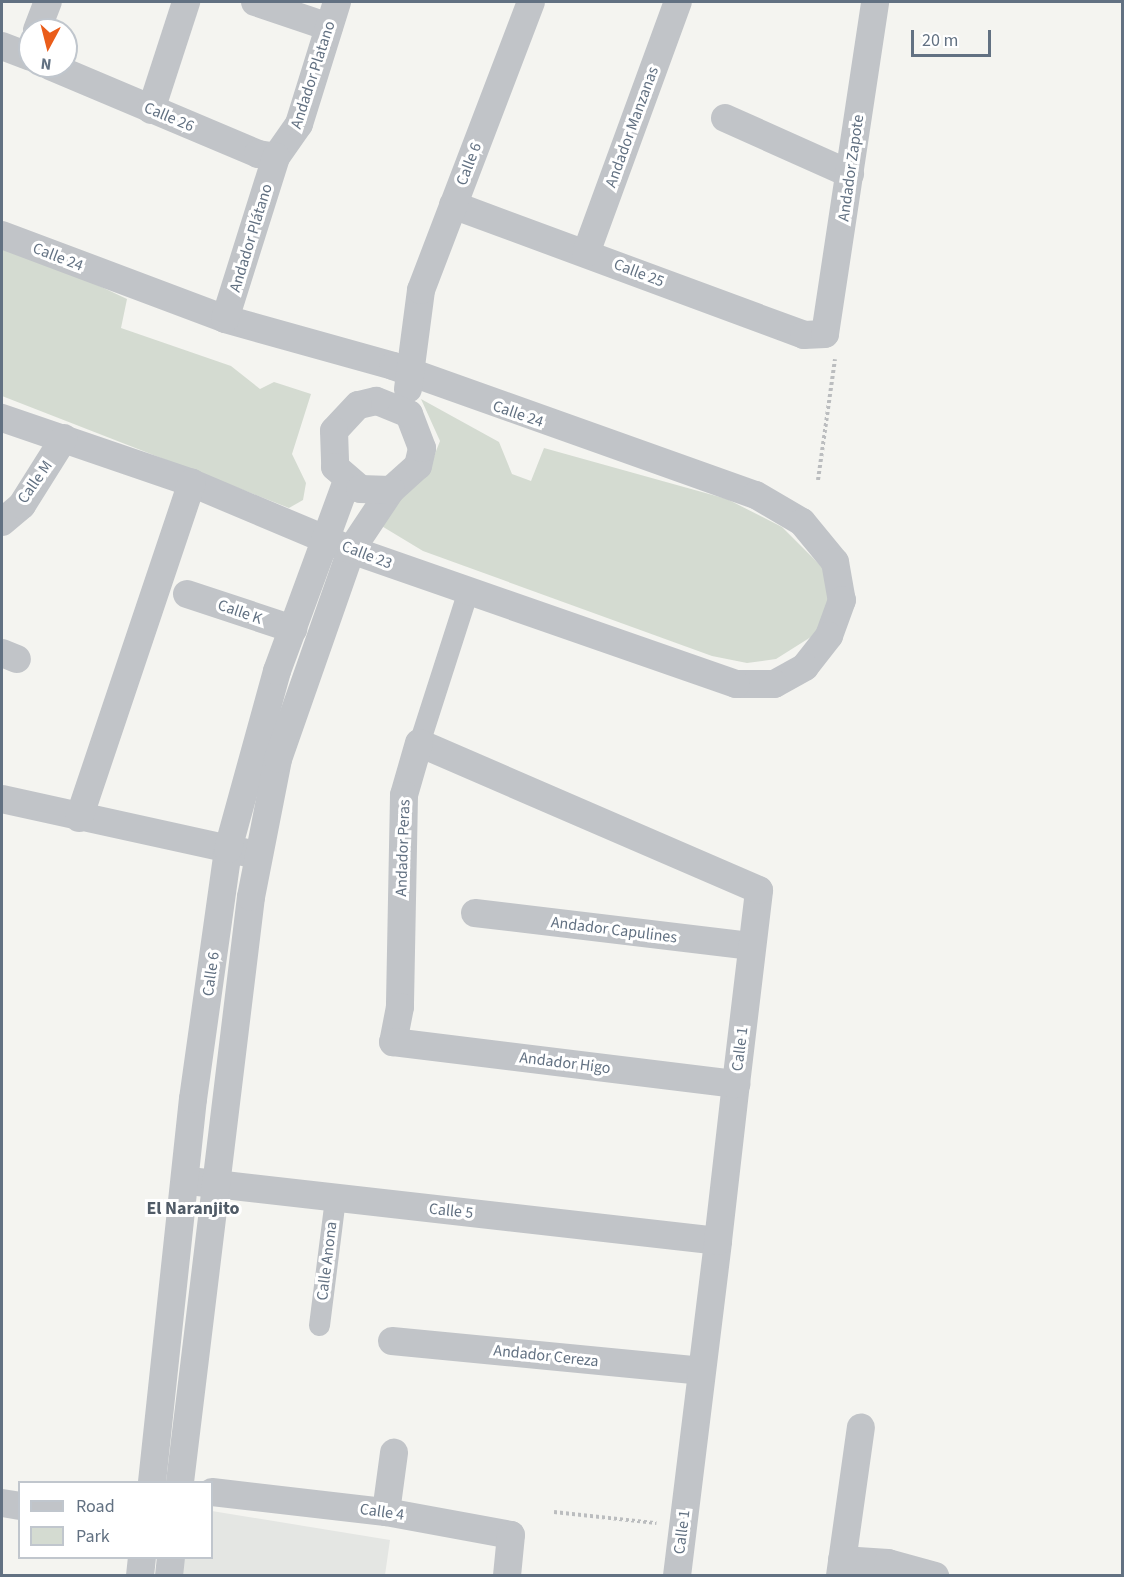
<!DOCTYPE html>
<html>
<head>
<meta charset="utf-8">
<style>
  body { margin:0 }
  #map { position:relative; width:1124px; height:1577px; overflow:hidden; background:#f4f4f0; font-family:"Source Sans 3",sans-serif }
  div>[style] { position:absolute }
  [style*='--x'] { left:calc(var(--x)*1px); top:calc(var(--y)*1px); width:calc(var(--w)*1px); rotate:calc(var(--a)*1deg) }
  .built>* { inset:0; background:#e4e6e3 }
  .green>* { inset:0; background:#d4dbd1 }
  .path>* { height:4px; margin-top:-2px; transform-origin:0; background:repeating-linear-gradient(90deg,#bbbdbf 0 3px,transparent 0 6px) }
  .pedestrian>* { height:21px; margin:-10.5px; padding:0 10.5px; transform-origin:10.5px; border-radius:10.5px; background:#c1c4c8 }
  .minor>* { height:28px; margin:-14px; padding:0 14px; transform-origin:14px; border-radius:14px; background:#c1c4c8 }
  span { translate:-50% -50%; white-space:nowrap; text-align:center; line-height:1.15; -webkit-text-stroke:6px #fff; paint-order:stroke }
  .street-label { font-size:16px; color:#627182 }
  .neighbourhood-label { font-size:18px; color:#505b67; font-weight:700 }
  .frame { position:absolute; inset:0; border:3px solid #627182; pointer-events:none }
  .legend { position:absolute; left:18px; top:1481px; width:195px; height:78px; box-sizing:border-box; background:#fff; border:2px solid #c0c6cd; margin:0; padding:8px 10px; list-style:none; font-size:18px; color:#627182 }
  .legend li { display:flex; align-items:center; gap:12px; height:30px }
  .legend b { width:30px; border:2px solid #c0c6cd }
  .north { position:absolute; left:18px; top:18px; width:60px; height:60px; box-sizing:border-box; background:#fff; border:2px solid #c0c6cd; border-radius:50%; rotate:187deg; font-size:16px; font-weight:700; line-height:24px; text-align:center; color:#627182 }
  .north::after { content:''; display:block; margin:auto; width:21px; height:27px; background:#ea5d1a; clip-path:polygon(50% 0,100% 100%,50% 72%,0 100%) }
  .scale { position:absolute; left:911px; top:30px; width:80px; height:27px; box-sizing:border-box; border:3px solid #627182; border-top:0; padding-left:8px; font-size:18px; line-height:21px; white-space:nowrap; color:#627182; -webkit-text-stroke:4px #fff; paint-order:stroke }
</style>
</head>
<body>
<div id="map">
  <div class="built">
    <div style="clip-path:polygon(212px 1511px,390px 1540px,385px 1575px,176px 1576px,176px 1558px,212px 1558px)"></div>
  </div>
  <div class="green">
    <div style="clip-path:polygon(2px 240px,127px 299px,121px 328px,231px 366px,260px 389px,274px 382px,311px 394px,292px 454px,306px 483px,303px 500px,289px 508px,2px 396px)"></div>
    <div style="clip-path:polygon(421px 399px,499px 442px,512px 474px,531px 481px,544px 448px,727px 499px,782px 527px,822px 567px,832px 603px,822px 630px,776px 659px,747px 663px,712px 656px,423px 551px,375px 522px,427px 474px,440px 441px)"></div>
  </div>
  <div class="path">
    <div style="--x:818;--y:480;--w:122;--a:-82"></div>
    <div style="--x:554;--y:1512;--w:103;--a:6.2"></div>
  </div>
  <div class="pedestrian">
    <div style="--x:419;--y:743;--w:161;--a:-72.2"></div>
    <div style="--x:319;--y:1325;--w:128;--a:-82.8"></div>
  </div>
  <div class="minor">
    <div style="--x:255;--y:2;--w:78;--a:18.7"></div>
    <div style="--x:37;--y:30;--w:30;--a:-69"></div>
    <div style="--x:2;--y:46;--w:30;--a:21"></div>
    <div style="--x:50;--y:66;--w:226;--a:22.9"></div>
    <div style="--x:258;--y:154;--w:18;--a:9"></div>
    <div style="--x:276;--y:157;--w:40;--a:-55.1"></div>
    <div style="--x:299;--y:124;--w:128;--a:-72.7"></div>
    <div style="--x:151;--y:110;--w:114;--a:-72"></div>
    <div style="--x:725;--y:118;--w:137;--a:24.1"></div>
    <div style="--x:453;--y:205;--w:374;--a:20.3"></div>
    <div style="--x:804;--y:335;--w:21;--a:-3"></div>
    <div style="--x:825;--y:334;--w:336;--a:-81.4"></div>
    <div style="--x:2;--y:235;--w:238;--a:20.6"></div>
    <div style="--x:225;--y:319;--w:174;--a:15.6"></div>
    <div style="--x:393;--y:366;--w:385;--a:19.6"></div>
    <div style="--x:756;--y:495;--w:53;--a:30.4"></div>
    <div style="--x:802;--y:522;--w:52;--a:50.5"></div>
    <div style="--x:835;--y:562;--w:39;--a:80"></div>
    <div style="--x:842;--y:600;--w:38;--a:110"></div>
    <div style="--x:829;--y:636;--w:39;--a:128"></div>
    <div style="--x:805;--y:667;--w:35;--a:151"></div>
    <div style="--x:774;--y:684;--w:38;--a:180"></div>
    <div style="--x:736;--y:684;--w:408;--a:-160.8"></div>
    <div style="--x:351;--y:550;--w:173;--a:-157.2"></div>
    <div style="--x:192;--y:483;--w:201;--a:-161.1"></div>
    <div style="--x:586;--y:253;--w:267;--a:-69.9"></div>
    <div style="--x:225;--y:319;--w:170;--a:-72.5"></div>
    <div style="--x:408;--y:389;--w:100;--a:-82.5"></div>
    <div style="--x:421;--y:290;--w:308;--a:-69.1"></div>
    <div style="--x:2;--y:522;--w:26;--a:-40"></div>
    <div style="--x:22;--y:505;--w:79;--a:-57.9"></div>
    <div style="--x:187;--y:594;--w:112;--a:18.3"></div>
    <div style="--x:2;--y:653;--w:16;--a:22"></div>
    <div style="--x:2;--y:799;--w:252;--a:12.4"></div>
    <div style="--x:79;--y:818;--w:354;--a:-71.4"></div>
    <div style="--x:475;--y:913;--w:279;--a:6.8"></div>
    <div style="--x:198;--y:1182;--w:523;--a:6.47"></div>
    <div style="--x:392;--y:1341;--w:310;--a:5.5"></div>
    <div style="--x:152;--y:1482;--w:385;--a:-83.9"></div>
    <div style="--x:193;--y:1099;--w:252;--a:-82"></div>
    <div style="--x:228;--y:849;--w:185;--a:-74.6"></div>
    <div style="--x:277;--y:671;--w:202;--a:-69.8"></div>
    <div style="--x:180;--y:1482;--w:589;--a:-83.08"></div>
    <div style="--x:251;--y:897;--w:141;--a:-78.9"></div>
    <div style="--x:278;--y:759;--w:221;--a:-70.7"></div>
    <div style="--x:351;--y:550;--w:72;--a:-56.3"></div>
    <div style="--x:391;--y:490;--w:36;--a:-42"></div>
    <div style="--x:418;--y:466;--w:18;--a:-77"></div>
    <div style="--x:422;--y:448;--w:36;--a:-111"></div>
    <div style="--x:409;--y:414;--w:35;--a:-158"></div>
    <div style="--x:376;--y:401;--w:18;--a:167"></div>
    <div style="--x:358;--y:405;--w:35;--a:133"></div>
    <div style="--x:334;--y:431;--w:36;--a:88"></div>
    <div style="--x:335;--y:467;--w:33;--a:41"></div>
    <div style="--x:360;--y:489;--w:31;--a:2"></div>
    <div style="--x:212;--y:1492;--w:175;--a:6.6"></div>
    <div style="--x:386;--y:1512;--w:127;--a:10.4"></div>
    <div style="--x:511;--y:1535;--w:41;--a:95.6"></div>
    <div style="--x:2;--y:1503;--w:18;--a:9"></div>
    <div style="--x:386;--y:1512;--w:60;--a:-82.3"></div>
    <div style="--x:842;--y:1560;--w:46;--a:3.7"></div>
    <div style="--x:888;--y:1563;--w:49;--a:15.5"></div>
    <div style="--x:140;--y:1576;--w:18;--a:-84"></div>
    <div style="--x:169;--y:1576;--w:18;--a:-84"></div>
    <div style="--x:677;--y:1576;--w:337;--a:-83"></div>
    <div style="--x:718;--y:1241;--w:158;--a:-83.5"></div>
    <div style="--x:736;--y:1084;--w:195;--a:-83.2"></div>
    <div style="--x:759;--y:890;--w:370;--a:-156.6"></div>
    <div style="--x:419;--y:743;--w:54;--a:106.1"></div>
    <div style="--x:404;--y:795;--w:212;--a:91.1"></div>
    <div style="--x:400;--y:1007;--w:36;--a:101"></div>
    <div style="--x:393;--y:1042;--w:346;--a:7"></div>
    <div style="--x:840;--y:1576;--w:150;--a:-82"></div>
  </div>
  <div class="street-label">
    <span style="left:313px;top:75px;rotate:-72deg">Andador Platano</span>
    <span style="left:169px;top:117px;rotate:23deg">Calle 26</span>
    <span style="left:632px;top:127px;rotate:-70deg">Andador Manzanas</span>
    <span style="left:469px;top:164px;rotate:-69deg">Calle 6</span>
    <span style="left:851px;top:168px;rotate:-82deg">Andador Zapote</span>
    <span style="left:251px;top:238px;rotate:-73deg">Andador Plátano</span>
    <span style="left:58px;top:257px;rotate:21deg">Calle 24</span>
    <span style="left:639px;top:273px;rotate:21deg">Calle 25</span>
    <span style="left:518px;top:414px;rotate:19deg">Calle 24</span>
    <span style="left:35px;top:482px;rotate:-55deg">Calle M</span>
    <span style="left:367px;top:555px;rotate:21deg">Calle 23</span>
    <span style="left:240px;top:612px;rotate:19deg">Calle K</span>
    <span style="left:403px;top:848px;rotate:-88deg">Andador Peras</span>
    <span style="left:614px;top:930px;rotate:7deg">Andador Capulines</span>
    <span style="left:211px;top:974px;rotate:-82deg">Calle 6</span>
    <span style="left:740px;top:1049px;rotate:-83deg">Calle 1</span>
    <span style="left:565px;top:1063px;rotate:7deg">Andador Higo</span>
    <span style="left:451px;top:1211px;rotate:6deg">Calle 5</span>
    <span style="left:327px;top:1261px;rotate:-83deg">Calle Anona</span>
    <span style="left:546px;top:1356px;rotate:6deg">Andador Cereza</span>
    <span style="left:382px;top:1512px;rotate:8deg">Calle 4</span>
    <span style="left:682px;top:1532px;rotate:-83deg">Calle 1</span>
  </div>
  <div class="neighbourhood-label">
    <span style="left:193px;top:1209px">El Naranjito</span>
  </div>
  <div class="frame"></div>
  <ul class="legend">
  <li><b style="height:8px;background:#c1c4c8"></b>Road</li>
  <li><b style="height:16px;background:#d4dbd1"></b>Park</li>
  </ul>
  <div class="north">N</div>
  <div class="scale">20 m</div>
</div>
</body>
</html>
